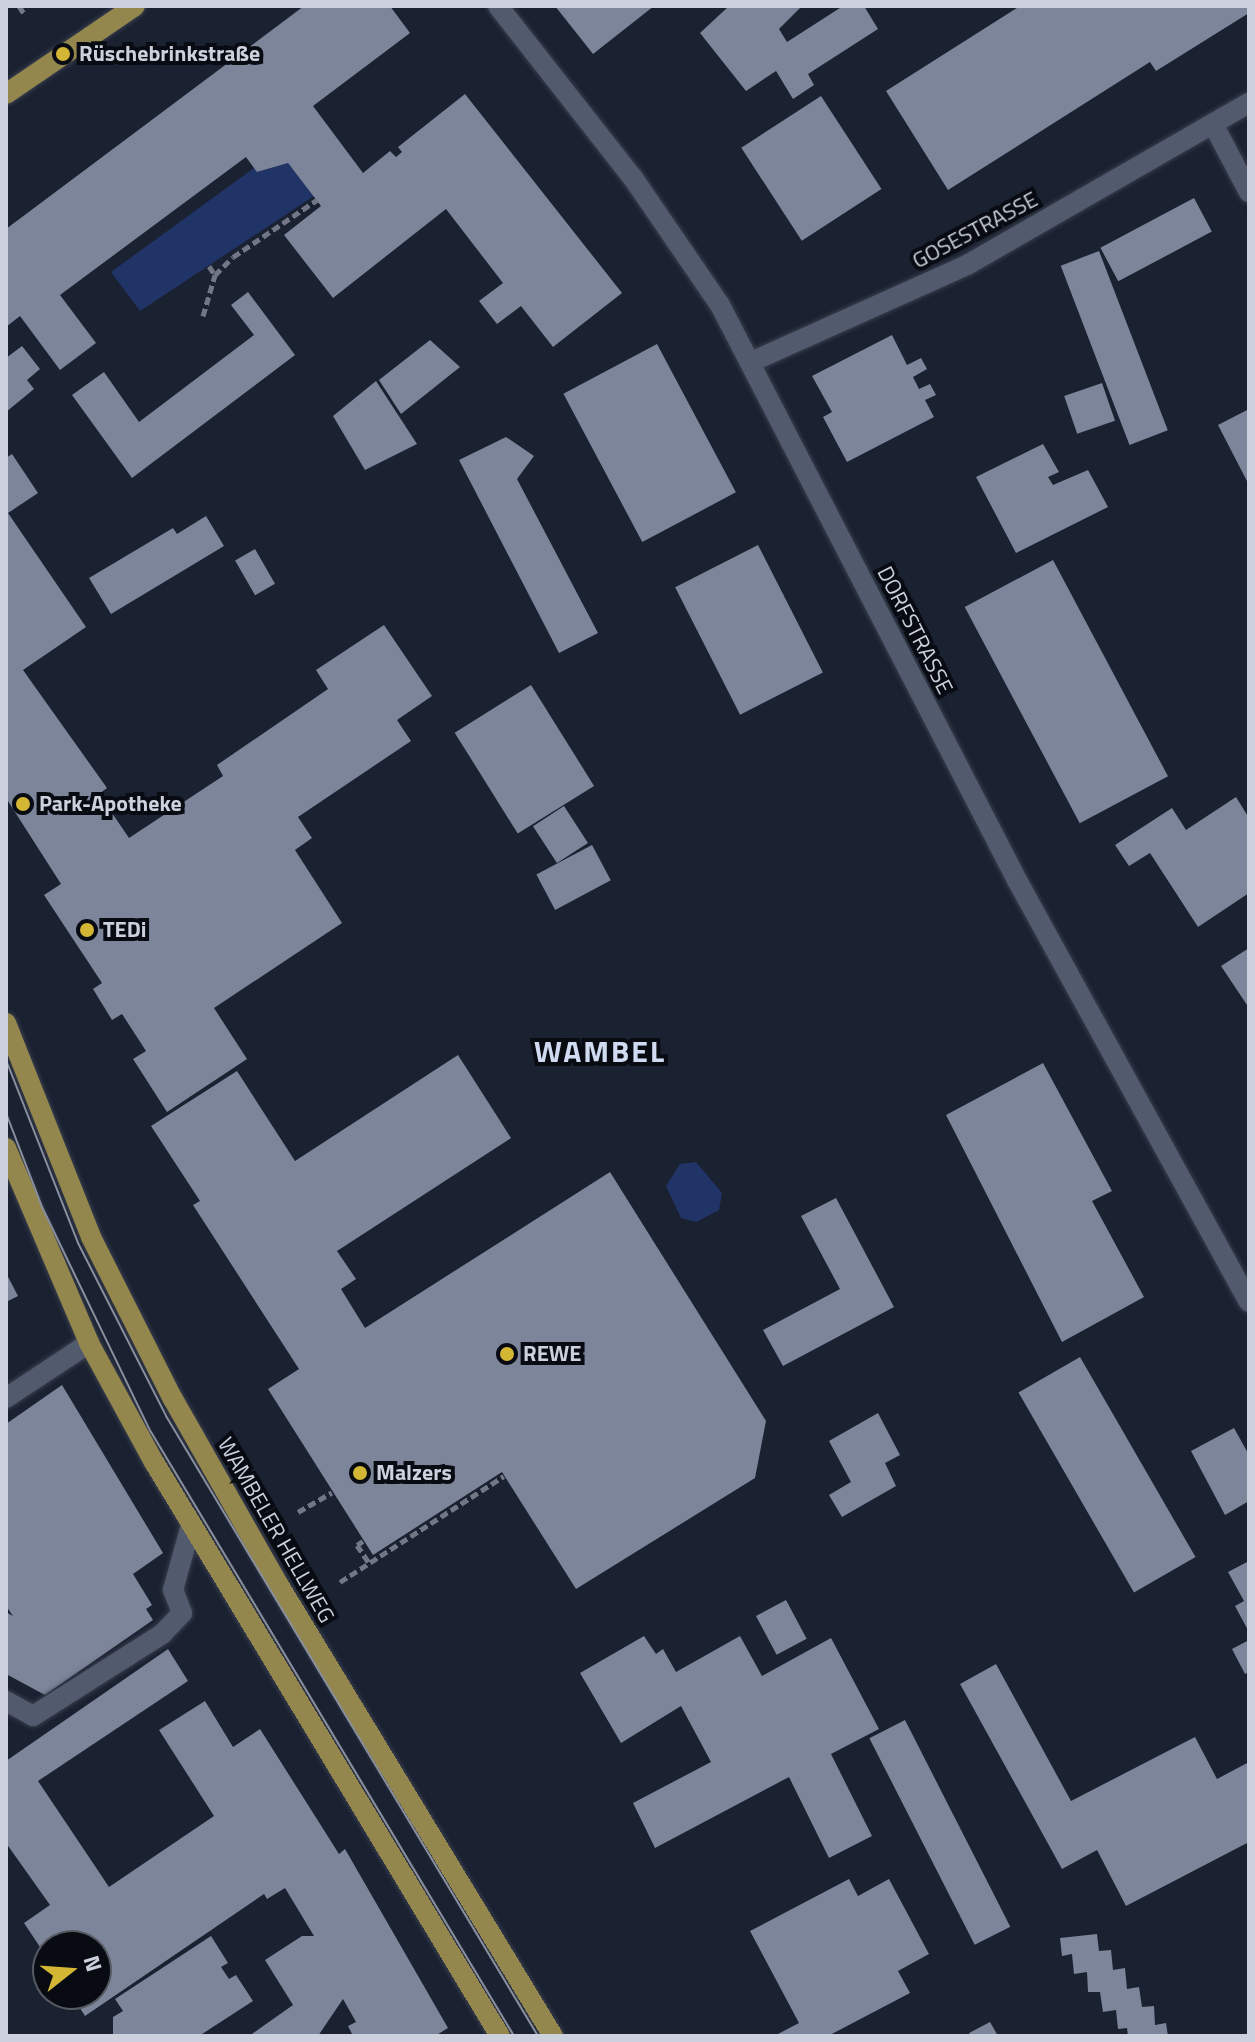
<!DOCTYPE html>
<html>
<head>
<meta charset="utf-8">
<style>
  body { margin:0 }
  #map { position:relative; width:1255px; height:2042px; overflow:hidden; background:#1a2131; font-family:"Titillium Web",sans-serif }
  div>[style] { position:absolute }
  [style*='--x'] { left:calc(var(--x)*1px); top:calc(var(--y)*1px); width:calc(var(--w)*1px); rotate:calc(var(--a)*1deg) }
  .green>* { inset:0; background:#213467 }
  .building>* { inset:0; background:#7c859a; transform-origin:0 0 }
  .path>* { height:5px; margin-top:-2.5px; transform-origin:0; background:repeating-linear-gradient(90deg,#717785 0 8px,transparent 0 12px) }
  .roads { filter:drop-shadow(0 0 2px #393e4c) drop-shadow(0 0 2px #393e4c) }
  .minor>* { height:20px; margin:-10px; padding:0 10px; transform-origin:10px; border-radius:10px; background:#525b6e }
  .major>* { height:20px; margin:-10px; padding:0 10px; transform-origin:10px; border-radius:10px; background:#94874d }
  .tram>* { height:2px; margin:-1px; padding:0 1px; transform-origin:1px; border-radius:1px; background:#898f9d }
  .dots>* { width:22px; height:22px; translate:-50% -50%; box-sizing:border-box; border:4px solid #080b12; border-radius:50% }
  span { translate:-50% -50%; white-space:nowrap; text-align:center; line-height:1.15; -webkit-text-stroke:8px #080b12; paint-order:stroke }
  .poi-label { font-size:22px; color:#ccd1dd; font-weight:700 }
  .left { translate:0 -50%; text-align:left }
  .street-label { font-size:22px; color:#ccd1dd }
  .district-label { font-size:30px; color:#d0dbf1; font-weight:700; letter-spacing:2px }
  .frame { position:absolute; inset:0; border:8px solid #ccd1dd; pointer-events:none }
  .north { position:absolute; left:32px; top:1930px; width:80px; height:80px; box-sizing:border-box; background:#080b12; border:2px solid #565a63; border-radius:50%; rotate:73deg; font-size:22px; font-weight:700; line-height:32px; text-align:center; color:#ccd1dd }
  .north::after { content:''; display:block; margin:auto; width:28px; height:36px; background:#d4b635; clip-path:polygon(50% 0,100% 100%,50% 72%,0 100%) }
</style>
</head>
<body>
<div id="map">
  <div class="green">
    <div style="clip-path:polygon(288px 163px,314px 196px,140px 311px,111px 272px,254px 168px,258px 172px)"></div>
    <div style="clip-path:polygon(696px 1162px,722px 1193px,719px 1210px,696px 1222px,681px 1218px,666px 1186px,680px 1164px)"></div>
  </div>
  <div class="building">
    <div style="clip-path:polygon(304px 6px,390px 6px,410px 33px,313px 106px,363px 173px,390px 151px,396px 157px,402px 152px,398px 147px,465px 94px,622px 293px,553px 347px,521px 306px,497px 324px,479px 301px,503px 283px,446px 209px,333px 298px,284px 235px,321px 206px,288px 163px,257px 172px,246px 157px,60px 295px,96px 343px,60px 370px,20px 316px,6px 327px,6px 229px)"></div>
    <div style="clip-path:polygon(555px 6px,654px 6px,593px 54px)"></div>
    <div style="clip-path:polygon(729px 6px,802px 6px,779px 29px,787px 42px,843px 6px,864px 6px,878px 29px,808px 74px,814px 85px,793px 99px,776px 71px,746px 91px,700px 33px)"></div>
    <div style="clip-path:polygon(1020px 6px,1249px 6px,1249px 13px,1156px 71px,1150px 62px,948px 190px,886px 91px)"></div>
    <div style="left:821px;top:96px;width:111px;height:95px;rotate:57deg"></div>
    <div style="left:1194px;top:198px;width:38px;height:106px;rotate:62deg"></div>
    <div style="left:1099px;top:251px;width:192px;height:41px;rotate:69deg"></div>
    <div style="clip-path:polygon(248px 292px,295px 355px,132px 478px,72px 395px,104px 372px,139px 422px,254px 335px,231px 305px)"></div>
    <div style="clip-path:polygon(892px 335px,907px 365px,921px 358px,927px 369px,913px 377px,919px 389px,930px 384px,936px 395px,925px 400px,934px 417px,847px 462px,823px 417px,832px 412px,812px 376px)"></div>
    <div style="clip-path:polygon(430px 340px,460px 367px,401px 414px,379px 380px)"></div>
    <div style="left:657px;top:344px;width:168px;height:106px;rotate:62deg"></div>
    <div style="clip-path:polygon(22px 346px,40px 369px,27px 380px,34px 389px,6px 412px,6px 358px)"></div>
    <div style="clip-path:polygon(376px 381px,417px 444px,365px 470px,333px 416px)"></div>
    <div style="left:1102px;top:383px;width:40px;height:40px;rotate:71deg"></div>
    <div style="clip-path:polygon(1249px 409px,1249px 485px,1218px 425px)"></div>
    <div style="clip-path:polygon(506px 437px,534px 456px,517px 479px,598px 633px,559px 653px,459px 460px)"></div>
    <div style="clip-path:polygon(1043px 444px,1059px 472px,1048px 477px,1053px 485px,1088px 470px,1108px 507px,1016px 553px,976px 477px)"></div>
    <div style="clip-path:polygon(12px 454px,38px 493px,8px 513px,86px 627px,23px 670px,107px 788px,99px 794px,129px 838px,223px 776px,217px 765px,328px 689px,316px 670px,384px 625px,432px 696px,397px 720px,411px 741px,298px 817px,312px 838px,295px 850px,342px 923px,214px 1008px,247px 1059px,167px 1112px,133px 1059px,146px 1051px,122px 1014px,112px 1020px,93px 989px,102px 983px,44px 895px,61px 884px,6px 798px,6px 458px)"></div>
    <div style="clip-path:polygon(206px 516px,224px 546px,111px 614px,89px 578px,173px 528px,177px 534px)"></div>
    <div style="left:758px;top:545px;width:143px;height:93px;rotate:63deg"></div>
    <div style="left:255px;top:549px;width:40px;height:23px;rotate:60deg"></div>
    <div style="left:1053px;top:560px;width:245px;height:100px;rotate:62deg"></div>
    <div style="left:531px;top:685px;width:119px;height:90px;rotate:58deg"></div>
    <div style="clip-path:polygon(1236px 797px,1249px 818px,1249px 893px,1198px 927px,1150px 853px,1129px 866px,1115px 845px,1172px 808px,1186px 830px)"></div>
    <div style="left:564px;top:806px;width:44px;height:37px;rotate:57deg"></div>
    <div style="left:592px;top:845px;width:40px;height:63px;rotate:62deg"></div>
    <div style="clip-path:polygon(1249px 948px,1249px 1008px,1221px 966px)"></div>
    <div style="clip-path:polygon(458px 1055px,511px 1138px,337px 1251px,356px 1279px,341px 1289px,365px 1328px,610px 1172px,766px 1421px,755px 1478px,576px 1589px,502px 1472px,373px 1555px,268px 1389px,299px 1369px,193px 1205px,200px 1201px,151px 1126px,237px 1071px,295px 1161px)"></div>
    <div style="clip-path:polygon(1043px 1063px,1112px 1191px,1092px 1201px,1144px 1297px,1062px 1342px,946px 1115px)"></div>
    <div style="clip-path:polygon(836px 1198px,894px 1307px,783px 1366px,763px 1330px,840px 1289px,801px 1216px)"></div>
    <div style="clip-path:polygon(6px 1273px,18px 1296px,6px 1302px)"></div>
    <div style="left:1080px;top:1357px;width:231px;height:71px;rotate:60deg"></div>
    <div style="clip-path:polygon(62px 1385px,163px 1553px,133px 1574px,152px 1605px,146px 1609px,153px 1620px,45px 1695px,6px 1674px,6px 1612px,13px 1616px,6px 1606px,6px 1424px)"></div>
    <div style="clip-path:polygon(878px 1413px,900px 1455px,885px 1463px,896px 1486px,842px 1517px,829px 1495px,851px 1482px,829px 1441px)"></div>
    <div style="clip-path:polygon(1234px 1428px,1249px 1455px,1249px 1501px,1225px 1515px,1191px 1451px)"></div>
    <div style="clip-path:polygon(1249px 1561px,1249px 1632px,1235px 1606px,1244px 1601px,1228px 1572px)"></div>
    <div style="left:786px;top:1600px;width:44px;height:34px;rotate:62deg"></div>
    <div style="clip-path:polygon(644px 1636px,656px 1654px,663px 1649px,676px 1672px,740px 1636px,762px 1676px,831px 1638px,879px 1729px,831px 1754px,872px 1836px,829px 1858px,789px 1777px,655px 1848px,633px 1803px,711px 1762px,681px 1706px,621px 1743px,580px 1673px)"></div>
    <div style="clip-path:polygon(1249px 1640px,1249px 1672px,1245px 1674px,1232px 1649px)"></div>
    <div style="clip-path:polygon(168px 1649px,188px 1681px,38px 1781px,109px 1887px,214px 1816px,159px 1730px,205px 1701px,233px 1747px,260px 1729px,339px 1854px,345px 1849px,448px 2028px,435px 2036px,353px 2036px,348px 2026px,356px 2022px,343px 1999px,318px 2036px,249px 2036px,293px 2005px,265px 1960px,302px 1936px,314px 1936px,285px 1888px,267px 1899px,264px 1894px,85px 2016px,71px 1994px,96px 1994px,96px 1946px,48px 1946px,48px 1959px,24px 1923px,50px 1905px,6px 1843px,6px 1761px)"></div>
    <div style="clip-path:polygon(996px 1664px,1071px 1801px,1195px 1737px,1217px 1779px,1249px 1762px,1249px 1842px,1126px 1906px,1097px 1850px,1062px 1869px,960px 1684px)"></div>
    <div style="left:905px;top:1720px;width:232px;height:40px;rotate:63deg"></div>
    <div style="clip-path:polygon(849px 1879px,858px 1896px,889px 1879px,929px 1954px,898px 1971px,910px 1993px,828px 2036px,774px 2036px,799px 2023px,750px 1931px)"></div>
    <div style="clip-path:polygon(1097px 1934px,1099px 1951px,1111px 1950px,1113px 1970px,1125px 1968px,1127px 1989px,1139px 1987px,1142px 2007px,1154px 2006px,1155px 2025px,1166px 2023px,1168px 2036px,1128px 2036px,1127px 2028px,1118px 2029px,1116px 2010px,1103px 2012px,1100px 1992px,1088px 1992px,1087px 1972px,1074px 1974px,1072px 1954px,1062px 1956px,1060px 1938px)"></div>
    <div style="clip-path:polygon(211px 1936px,228px 1963px,221px 1967px,229px 1979px,236px 1975px,253px 2001px,199px 2036px,113px 2036px,113px 2017px,123px 2011px,115px 1999px)"></div>
    <div style="clip-path:polygon(990px 2022px,998px 2036px,971px 2036px,969px 2033px)"></div>
  </div>
  <div class="path">
    <div style="--x:19;--y:6;--w:11;--a:56"></div>
    <div style="--x:209;--y:266;--w:11;--a:56"></div>
    <div style="--x:203;--y:316;--w:43;--a:-73.7"></div>
    <div style="--x:215;--y:275;--w:25;--a:-45"></div>
    <div style="--x:233;--y:257;--w:102;--a:-34.2"></div>
    <div style="--x:298;--y:1512;--w:39;--a:-30"></div>
    <div style="--x:363;--y:1541;--w:7;--a:146"></div>
    <div style="--x:357;--y:1545;--w:22;--a:56"></div>
    <div style="--x:340;--y:1582;--w:195;--a:-32.9"></div>
  </div>
  <div class="roads">
    <div class="minor">
      <div style="--x:498;--y:6;--w:219;--a:51.9"></div>
      <div style="--x:633;--y:178;--w:154;--a:55.6"></div>
      <div style="--x:720;--y:305;--w:649;--a:62.69"></div>
      <div style="--x:1018;--y:882;--w:479;--a:61.2"></div>
      <div style="--x:1214;--y:126;--w:75;--a:62.1"></div>
      <div style="--x:751;--y:362;--w:237;--a:-24.2"></div>
      <div style="--x:967;--y:265;--w:325;--a:-29.9"></div>
      <div style="--x:6;--y:1398;--w:100;--a:-33.5"></div>
      <div style="--x:6;--y:1701;--w:31;--a:29"></div>
      <div style="--x:33;--y:1716;--w:153;--a:-32.4"></div>
      <div style="--x:162;--y:1634;--w:29;--a:-46"></div>
      <div style="--x:182;--y:1613;--w:25;--a:-111"></div>
      <div style="--x:173;--y:1590;--w:67;--a:-74.5"></div>
    </div>
    <div class="major">
      <div style="--x:6;--y:94;--w:156;--a:-34.3"></div>
      <div style="--x:6;--y:1023;--w:230;--a:68.3"></div>
      <div style="--x:91;--y:1237;--w:182;--a:63.2"></div>
      <div style="--x:173;--y:1399;--w:216;--a:60.4"></div>
      <div style="--x:280;--y:1587;--w:525;--a:58.7"></div>
      <div style="--x:6;--y:1148;--w:212;--a:66.9"></div>
      <div style="--x:89;--y:1343;--w:136;--a:61.4"></div>
      <div style="--x:154;--y:1462;--w:670;--a:58.92"></div>
    </div>
  </div>
  <div class="tram">
    <div style="--x:6;--y:1060;--w:197;--a:68.5"></div>
    <div style="--x:78;--y:1243;--w:194;--a:63"></div>
    <div style="--x:166;--y:1416;--w:723;--a:59.04"></div>
    <div style="--x:6;--y:1113;--w:101;--a:69"></div>
    <div style="--x:42;--y:1207;--w:250;--a:64.2"></div>
    <div style="--x:151;--y:1432;--w:705;--a:58.99"></div>
  </div>
  <div class="dots">
    <div style="left:63px;top:54px;background:#d4b635"></div>
    <div style="left:23px;top:804px;background:#d4b635"></div>
    <div style="left:87px;top:930px;background:#d4b635"></div>
    <div style="left:507px;top:1354px;background:#d4b635"></div>
    <div style="left:360px;top:1473px;background:#d4b635"></div>
  </div>
  <div class="poi-label">
    <span class="left" style="left:79px;top:54px">Rüschebrinkstraße</span>
    <span class="left" style="left:39px;top:804px">Park-Apotheke</span>
    <span class="left" style="left:103px;top:930px">TEDi</span>
    <span class="left" style="left:523px;top:1354px">REWE</span>
    <span class="left" style="left:376px;top:1473px">Malzers</span>
  </div>
  <div class="street-label">
    <span style="left:975px;top:230px;rotate:-28deg">GOSESTRASSE</span>
    <span style="left:915px;top:630px;rotate:63deg">DORFSTRASSE</span>
    <span style="left:276px;top:1530px;rotate:60deg">WAMBELER HELLWEG</span>
  </div>
  <div class="district-label">
    <span style="left:600px;top:1051px">WAMBEL</span>
  </div>
  <div class="frame"></div>
  <div class="north">N</div>
</div>
</body>
</html>
